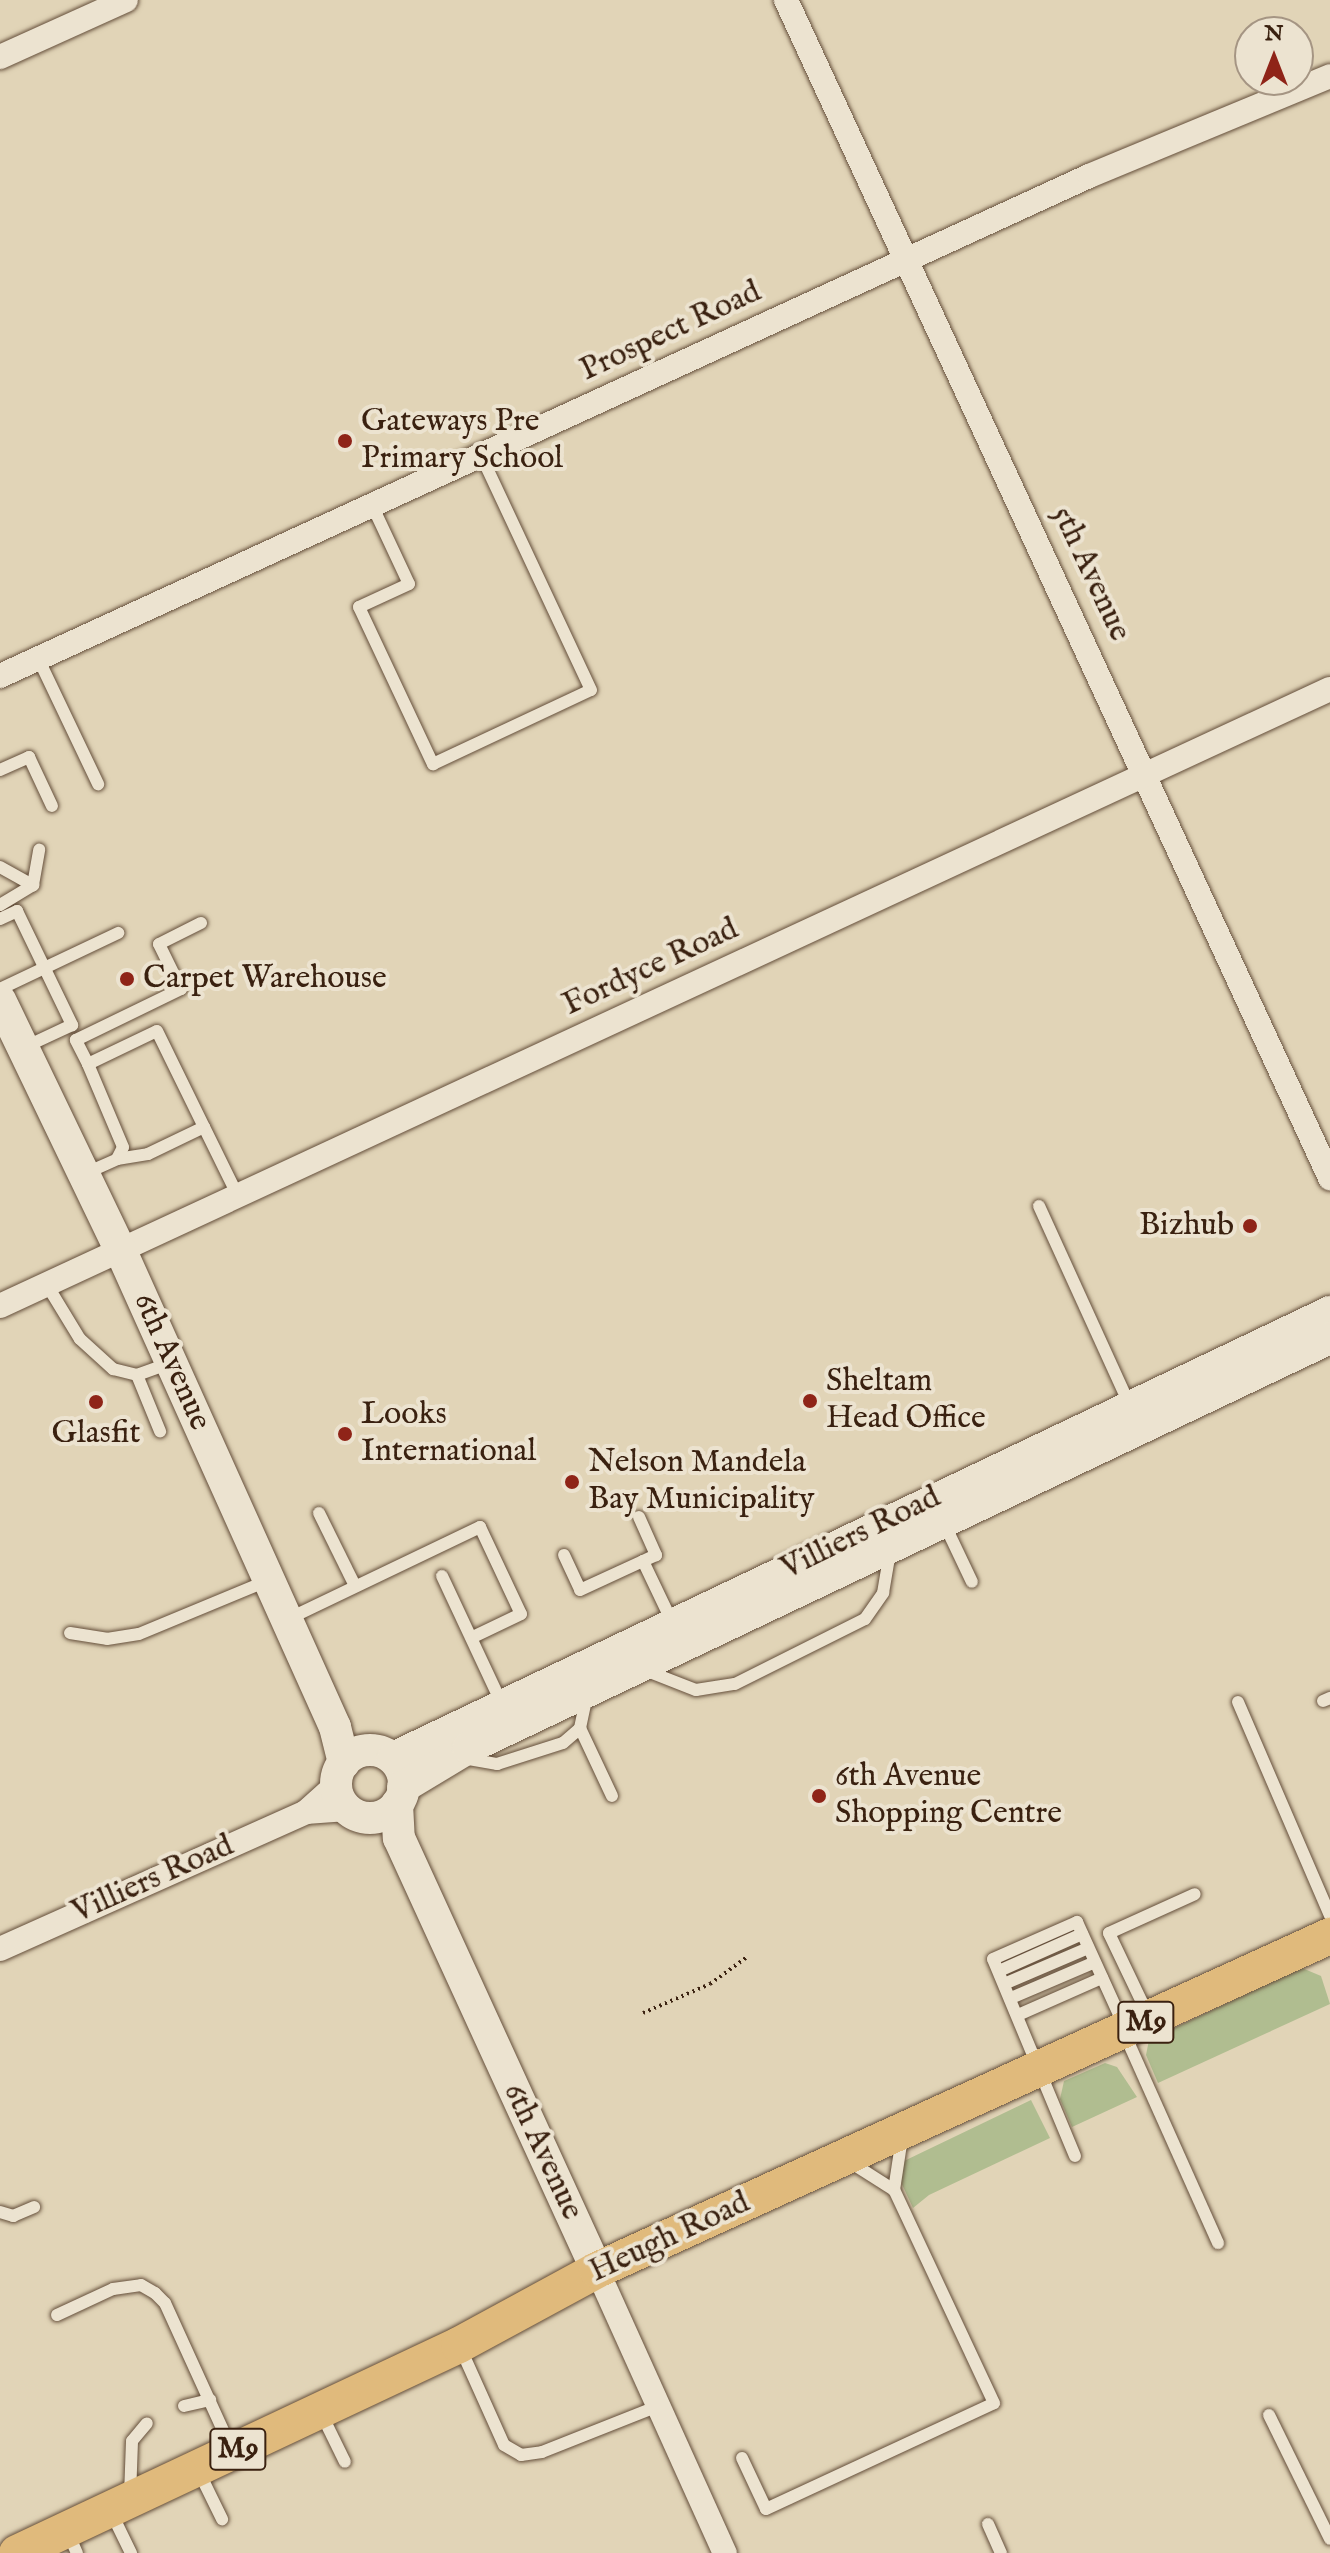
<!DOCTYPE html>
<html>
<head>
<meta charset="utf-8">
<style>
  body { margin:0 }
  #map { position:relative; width:1330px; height:2553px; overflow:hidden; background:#e1d4b7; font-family:"IM FELL English",serif }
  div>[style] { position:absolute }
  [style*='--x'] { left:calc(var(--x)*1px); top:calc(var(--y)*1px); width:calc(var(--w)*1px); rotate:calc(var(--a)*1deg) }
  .green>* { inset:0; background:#b0bd90 }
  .path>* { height:4px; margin-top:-2px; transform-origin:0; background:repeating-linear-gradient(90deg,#3a2110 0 2px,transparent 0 6px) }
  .roads { filter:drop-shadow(0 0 2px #644e3a) drop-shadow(0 0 2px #644e3a) }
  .lane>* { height:12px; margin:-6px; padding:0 6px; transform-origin:6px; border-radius:6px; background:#ece3d0 }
  .street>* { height:24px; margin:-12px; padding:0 12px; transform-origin:12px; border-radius:12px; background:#ece3d0 }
  .secondary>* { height:32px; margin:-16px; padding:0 16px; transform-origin:16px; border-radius:16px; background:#ece3d0 }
  .secondary>.ring { margin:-16px; padding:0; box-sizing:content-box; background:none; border:32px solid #ece3d0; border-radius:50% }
  .primary>* { height:36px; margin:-18px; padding:0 18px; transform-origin:18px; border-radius:18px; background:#e0ba7c }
  .dots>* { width:22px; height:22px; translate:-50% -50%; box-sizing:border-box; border:4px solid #ece3d0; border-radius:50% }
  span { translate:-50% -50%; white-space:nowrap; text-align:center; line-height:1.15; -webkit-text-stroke:8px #ece3d0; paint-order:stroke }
  .shield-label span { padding:2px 6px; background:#ece3d0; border:2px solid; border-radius:6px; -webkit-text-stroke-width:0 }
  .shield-label { font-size:30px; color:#3a2110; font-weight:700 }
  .street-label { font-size:32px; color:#3a2110 }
  .poi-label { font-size:32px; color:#3a2110 }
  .left { translate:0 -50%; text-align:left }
  .right { translate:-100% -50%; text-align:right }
  .north { position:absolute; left:1234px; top:16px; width:80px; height:80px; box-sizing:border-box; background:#ece3d0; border:2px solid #a59583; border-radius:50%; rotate:0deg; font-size:22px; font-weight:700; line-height:32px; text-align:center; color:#3a2110 }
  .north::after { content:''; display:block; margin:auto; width:28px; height:36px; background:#8f2418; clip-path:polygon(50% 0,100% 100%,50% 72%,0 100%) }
</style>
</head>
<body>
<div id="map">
  <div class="green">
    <div style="clip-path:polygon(1302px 1968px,1321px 1976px,1330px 2004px,1158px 2083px,1146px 2055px,1149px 2040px)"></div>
    <div style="clip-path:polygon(1105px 2063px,1117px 2067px,1137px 2097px,1072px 2127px,1060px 2099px,1064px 2081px)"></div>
    <div style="clip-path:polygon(1031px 2100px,1050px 2138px,929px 2195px,913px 2208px,899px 2178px,904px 2161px)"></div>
  </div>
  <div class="path">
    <div style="--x:643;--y:2013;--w:73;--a:-23.4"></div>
    <div style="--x:710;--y:1984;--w:46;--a:-36.1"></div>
  </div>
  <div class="roads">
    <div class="lane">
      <div style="--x:372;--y:505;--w:87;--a:64.9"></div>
      <div style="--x:409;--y:584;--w:55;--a:155.3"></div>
      <div style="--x:359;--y:607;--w:174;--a:64.8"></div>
      <div style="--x:433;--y:764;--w:174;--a:-25.1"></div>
      <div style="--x:591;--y:690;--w:259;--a:-115.1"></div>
      <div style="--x:38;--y:658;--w:140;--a:64.5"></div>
      <div style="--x:0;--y:770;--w:32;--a:-24"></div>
      <div style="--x:29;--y:757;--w:54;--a:64.9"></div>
      <div style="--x:0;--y:867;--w:38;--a:29"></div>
      <div style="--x:0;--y:905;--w:39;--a:-31"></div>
      <div style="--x:33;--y:885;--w:36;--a:-80"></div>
      <div style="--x:0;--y:919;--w:19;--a:-25"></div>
      <div style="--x:17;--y:911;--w:127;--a:64.2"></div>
      <div style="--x:72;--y:1025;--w:54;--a:154.9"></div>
      <div style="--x:0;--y:989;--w:131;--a:-25.4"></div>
      <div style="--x:88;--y:1064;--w:27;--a:-117"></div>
      <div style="--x:76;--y:1040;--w:117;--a:-25.9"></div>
      <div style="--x:181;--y:989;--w:50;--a:-116.1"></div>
      <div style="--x:159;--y:944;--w:47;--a:-26.6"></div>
      <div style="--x:117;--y:1159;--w:31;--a:-9"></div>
      <div style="--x:148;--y:1154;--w:62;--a:-25.7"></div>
      <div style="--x:204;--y:1127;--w:77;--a:63.8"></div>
      <div style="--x:84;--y:1174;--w:36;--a:-24"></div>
      <div style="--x:117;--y:1159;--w:13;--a:-63"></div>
      <div style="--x:123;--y:1147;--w:90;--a:-112.9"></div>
      <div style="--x:88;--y:1064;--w:76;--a:-25.6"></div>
      <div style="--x:157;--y:1031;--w:107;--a:63.9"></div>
      <div style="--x:1039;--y:1206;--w:220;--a:65.5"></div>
      <div style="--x:47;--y:1285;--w:63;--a:58.6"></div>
      <div style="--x:80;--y:1339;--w:45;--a:42.3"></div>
      <div style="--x:113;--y:1369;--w:25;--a:14"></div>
      <div style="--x:137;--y:1375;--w:35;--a:-20"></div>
      <div style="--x:137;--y:1375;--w:61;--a:67.7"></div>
      <div style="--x:319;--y:1513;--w:81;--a:63.7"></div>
      <div style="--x:639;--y:1517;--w:42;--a:65.9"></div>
      <div style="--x:656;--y:1555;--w:14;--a:155"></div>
      <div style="--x:944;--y:1523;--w:65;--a:64.6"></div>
      <div style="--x:564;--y:1555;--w:38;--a:65"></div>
      <div style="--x:580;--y:1590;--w:69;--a:-24.7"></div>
      <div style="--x:643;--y:1561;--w:70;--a:64.5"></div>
      <div style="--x:442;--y:1576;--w:141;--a:64.9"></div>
      <div style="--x:288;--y:1619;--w:213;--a:-25.6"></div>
      <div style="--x:480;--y:1527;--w:96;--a:64.8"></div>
      <div style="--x:521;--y:1614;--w:55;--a:154.4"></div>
      <div style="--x:70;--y:1633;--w:37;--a:9"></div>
      <div style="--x:107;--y:1639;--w:32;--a:-9"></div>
      <div style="--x:139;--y:1634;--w:139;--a:-22.5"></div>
      <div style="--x:642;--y:1669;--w:58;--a:21.3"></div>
      <div style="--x:696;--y:1690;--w:39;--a:-9"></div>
      <div style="--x:735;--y:1684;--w:145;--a:-26.6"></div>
      <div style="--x:865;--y:1619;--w:32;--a:-55"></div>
      <div style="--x:883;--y:1593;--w:42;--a:-80.3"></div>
      <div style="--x:1323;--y:1701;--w:8;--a:-23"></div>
      <div style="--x:1238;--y:1702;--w:233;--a:66.7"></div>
      <div style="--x:580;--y:1728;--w:75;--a:64.8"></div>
      <div style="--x:463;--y:1758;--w:35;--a:10"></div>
      <div style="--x:497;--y:1764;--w:69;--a:-17.7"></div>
      <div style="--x:563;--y:1743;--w:23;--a:-41"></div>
      <div style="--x:580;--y:1728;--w:35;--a:-78"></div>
      <div style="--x:999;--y:1971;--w:91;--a:-24"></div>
      <div style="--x:1004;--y:1984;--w:91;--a:-23.2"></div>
      <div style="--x:1011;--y:1998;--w:91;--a:-23.2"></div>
      <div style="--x:1018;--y:2015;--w:92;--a:-23.8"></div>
      <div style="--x:1149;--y:2017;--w:93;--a:-115.5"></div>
      <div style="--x:1109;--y:1933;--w:94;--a:-24.4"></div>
      <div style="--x:1125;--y:2035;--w:228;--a:65.9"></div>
      <div style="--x:1075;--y:2156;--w:213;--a:-112.6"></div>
      <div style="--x:993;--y:1959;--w:92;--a:-23.8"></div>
      <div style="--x:1077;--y:1922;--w:116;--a:65.6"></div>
      <div style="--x:894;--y:2190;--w:53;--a:-81.3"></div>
      <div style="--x:0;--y:2212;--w:14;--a:17"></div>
      <div style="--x:13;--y:2216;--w:23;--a:-23"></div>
      <div style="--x:57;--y:2315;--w:62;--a:-24.9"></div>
      <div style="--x:113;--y:2289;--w:28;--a:-8"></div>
      <div style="--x:141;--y:2285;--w:16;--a:30"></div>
      <div style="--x:155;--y:2293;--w:14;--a:45"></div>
      <div style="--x:165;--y:2303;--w:159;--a:65.5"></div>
      <div style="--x:460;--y:2347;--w:107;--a:65.8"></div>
      <div style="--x:504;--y:2445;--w:20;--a:30"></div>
      <div style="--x:521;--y:2455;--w:21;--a:-8"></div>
      <div style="--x:542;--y:2452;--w:125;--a:-21.6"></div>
      <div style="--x:184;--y:2406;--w:27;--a:-13"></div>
      <div style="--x:322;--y:2415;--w:52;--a:63.9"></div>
      <div style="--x:1269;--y:2415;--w:138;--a:63.8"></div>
      <div style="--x:742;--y:2458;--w:56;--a:64.8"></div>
      <div style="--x:766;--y:2509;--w:251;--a:-24.9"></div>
      <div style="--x:994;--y:2403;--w:235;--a:-115.1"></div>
      <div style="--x:894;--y:2190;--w:52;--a:-147.5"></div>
      <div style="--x:198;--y:2470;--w:55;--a:63.9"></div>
      <div style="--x:130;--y:2496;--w:55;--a:-87.9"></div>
      <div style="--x:132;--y:2441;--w:23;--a:-50"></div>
      <div style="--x:111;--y:2512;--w:46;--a:64"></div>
      <div style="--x:988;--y:2524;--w:32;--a:66"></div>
      <div style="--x:68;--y:2533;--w:22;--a:66"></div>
    </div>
    <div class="street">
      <div style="--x:786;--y:0;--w:1298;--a:65.21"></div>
      <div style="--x:0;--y:57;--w:138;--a:-24.3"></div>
      <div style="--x:0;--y:676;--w:1198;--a:-24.66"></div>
      <div style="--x:1089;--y:176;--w:261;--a:-22.5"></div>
      <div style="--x:0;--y:1306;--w:1466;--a:-24.89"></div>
      <div style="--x:306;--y:1812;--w:41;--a:-4.2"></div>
      <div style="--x:0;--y:1949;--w:335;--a:-24.1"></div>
      <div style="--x:306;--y:1812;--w:42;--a:-42.1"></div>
      <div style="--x:597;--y:2270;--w:311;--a:65.7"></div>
    </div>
    <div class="secondary">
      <div style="--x:0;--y:1000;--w:279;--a:64.3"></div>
      <div style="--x:121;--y:1251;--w:522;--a:65.79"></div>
      <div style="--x:335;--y:1727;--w:37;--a:76"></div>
      <div class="ring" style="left:336px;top:1750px;width:36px;height:36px"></div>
      <div style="--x:393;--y:1758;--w:1038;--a:-25.45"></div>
      <div style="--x:403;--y:1787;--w:76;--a:-31"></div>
      <div style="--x:468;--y:1748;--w:955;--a:-25.44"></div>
      <div style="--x:397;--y:1804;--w:34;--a:87"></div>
      <div style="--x:399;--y:1838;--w:475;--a:65.4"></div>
    </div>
    <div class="primary">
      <div style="--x:17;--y:2553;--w:488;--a:-25.2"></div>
      <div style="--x:459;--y:2345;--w:157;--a:-28.5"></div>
      <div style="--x:597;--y:2270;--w:806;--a:-24.5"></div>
    </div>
  </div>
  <div class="dots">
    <div style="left:345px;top:441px;background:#8f2418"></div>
    <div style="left:127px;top:979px;background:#8f2418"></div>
    <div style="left:1250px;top:1226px;background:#8f2418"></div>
    <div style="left:810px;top:1401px;background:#8f2418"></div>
    <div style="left:96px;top:1402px;background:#8f2418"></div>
    <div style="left:345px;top:1434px;background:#8f2418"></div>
    <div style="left:572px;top:1482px;background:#8f2418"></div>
    <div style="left:819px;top:1796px;background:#8f2418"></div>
  </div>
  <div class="shield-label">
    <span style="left:1146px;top:2022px">M9</span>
    <span style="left:238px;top:2449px">M9</span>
  </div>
  <div class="street-label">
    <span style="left:671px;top:332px;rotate:-25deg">Prospect Road</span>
    <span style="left:1090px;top:574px;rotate:65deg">5th Avenue</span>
    <span style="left:651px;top:968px;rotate:-25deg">Fordyce Road</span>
    <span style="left:171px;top:1362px;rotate:66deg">6th Avenue</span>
    <span style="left:861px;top:1534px;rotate:-26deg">Villiers Road</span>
    <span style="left:153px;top:1880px;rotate:-24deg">Villiers Road</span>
    <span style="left:542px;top:2152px;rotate:65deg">6th Avenue</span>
    <span style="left:670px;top:2238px;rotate:-25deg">Heugh Road</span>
  </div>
  <div class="poi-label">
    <span class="left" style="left:361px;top:441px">Gateways Pre<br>Primary School</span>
    <span class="left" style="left:143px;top:979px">Carpet Warehouse</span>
    <span class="right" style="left:1234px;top:1226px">Bizhub</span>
    <span class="left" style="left:826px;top:1401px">Sheltam<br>Head Office</span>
    <span class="left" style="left:361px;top:1434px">Looks<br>International</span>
    <span style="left:96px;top:1434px">Glasfit</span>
    <span class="left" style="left:588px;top:1482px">Nelson Mandela<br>Bay Municipality</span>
    <span class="left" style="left:835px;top:1796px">6th Avenue<br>Shopping Centre</span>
  </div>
  <div class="north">N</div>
</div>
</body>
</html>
